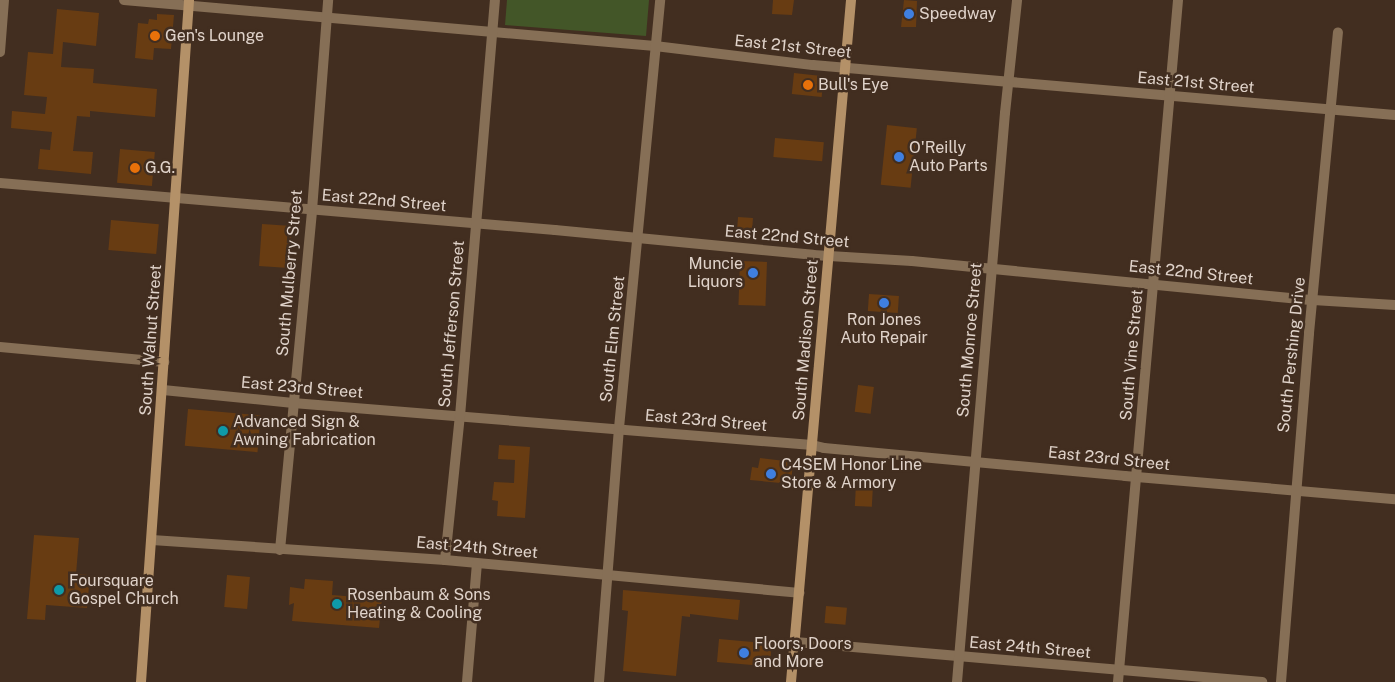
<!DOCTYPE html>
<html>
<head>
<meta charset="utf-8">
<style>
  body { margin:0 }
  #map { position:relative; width:1395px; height:682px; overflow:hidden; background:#422e20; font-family:"Public Sans",sans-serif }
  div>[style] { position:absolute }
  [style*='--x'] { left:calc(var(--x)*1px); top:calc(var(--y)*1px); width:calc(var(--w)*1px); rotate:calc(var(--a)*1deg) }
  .green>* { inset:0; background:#435628 }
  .building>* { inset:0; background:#683c12; transform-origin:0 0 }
  .street>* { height:10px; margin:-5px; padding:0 5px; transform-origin:5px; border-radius:5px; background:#866f56 }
  .secondary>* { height:10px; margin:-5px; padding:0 5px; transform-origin:5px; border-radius:5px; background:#b49168 }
  .dots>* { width:14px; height:14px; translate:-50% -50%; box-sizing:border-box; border:2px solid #422e20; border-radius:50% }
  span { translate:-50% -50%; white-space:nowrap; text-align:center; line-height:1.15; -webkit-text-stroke:5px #422e20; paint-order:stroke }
  .poi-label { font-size:16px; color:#e0d3ca }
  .left { translate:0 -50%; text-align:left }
  .right { translate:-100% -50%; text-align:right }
  .street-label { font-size:16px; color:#e0d3ca }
</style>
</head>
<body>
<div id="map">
  <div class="green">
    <div style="clip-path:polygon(507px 0,649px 0,646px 36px,505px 25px)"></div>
  </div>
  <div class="building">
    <div style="clip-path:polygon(773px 0,794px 0,792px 15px,772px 14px)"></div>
    <div style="clip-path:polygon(904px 0,917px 1px,916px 27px,901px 27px)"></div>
    <div style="clip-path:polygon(57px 9px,99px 13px,96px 46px,63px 42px,61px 67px,94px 69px,93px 83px,157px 89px,155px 117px,90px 111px,90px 117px,77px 116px,73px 151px,93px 152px,91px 174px,38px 169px,40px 149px,50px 150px,52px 132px,11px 128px,12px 111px,45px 114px,47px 97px,24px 95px,28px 52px,53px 54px)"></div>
    <div style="clip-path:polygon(157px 14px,174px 15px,171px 49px,154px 48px,153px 60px,135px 58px,138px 23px,148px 24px,149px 19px,157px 20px)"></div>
    <div style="left:794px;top:73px;width:30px;height:21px;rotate:6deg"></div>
    <div style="left:887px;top:125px;width:30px;height:60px;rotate:6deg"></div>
    <div style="left:775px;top:138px;width:49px;height:19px;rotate:5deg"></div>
    <div style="left:120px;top:149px;width:35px;height:34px;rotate:5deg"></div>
    <div style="left:738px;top:217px;width:15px;height:20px;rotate:4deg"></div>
    <div style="left:111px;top:220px;width:48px;height:30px;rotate:5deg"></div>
    <div style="left:262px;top:224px;width:30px;height:42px;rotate:4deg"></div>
    <div style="left:740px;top:261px;width:27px;height:44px;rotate:2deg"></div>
    <div style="left:869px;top:294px;width:30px;height:17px;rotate:4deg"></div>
    <div style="left:858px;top:385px;width:16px;height:27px;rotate:7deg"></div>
    <div style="left:188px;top:409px;width:73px;height:37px;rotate:5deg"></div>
    <div style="clip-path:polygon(499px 445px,530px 447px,525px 518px,497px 516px,498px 501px,492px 500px,494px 482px,514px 483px,515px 460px,498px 459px)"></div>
    <div style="clip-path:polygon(760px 458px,793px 462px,791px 484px,750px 480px,752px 467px,758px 468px)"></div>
    <div style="left:856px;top:484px;width:17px;height:22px;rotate:3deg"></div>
    <div style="clip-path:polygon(34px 535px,79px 538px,76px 574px,90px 575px,87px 608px,46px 605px,45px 620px,27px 619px)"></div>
    <div style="left:227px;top:575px;width:23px;height:32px;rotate:5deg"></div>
    <div style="clip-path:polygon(305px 579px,333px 581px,332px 595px,382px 599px,379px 628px,292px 621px,294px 603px,289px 605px,290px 587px,304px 589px)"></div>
    <div style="clip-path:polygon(623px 590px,740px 600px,738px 620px,690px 614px,690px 617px,682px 616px,676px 676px,623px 671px,628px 611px,622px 610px)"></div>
    <div style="left:826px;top:606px;width:21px;height:17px;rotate:5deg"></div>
    <div style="left:719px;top:639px;width:53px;height:23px;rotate:5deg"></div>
  </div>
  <div class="street">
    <div style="--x:124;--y:0;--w:533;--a:4.95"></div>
    <div style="--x:655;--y:46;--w:159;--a:6.9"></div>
    <div style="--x:813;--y:65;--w:584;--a:4.91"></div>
    <div style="--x:0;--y:52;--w:52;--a:-85.6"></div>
    <div style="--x:0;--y:183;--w:557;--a:4.84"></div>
    <div style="--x:555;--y:230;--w:259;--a:5.5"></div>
    <div style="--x:813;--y:255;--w:99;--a:3.5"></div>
    <div style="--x:912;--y:261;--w:403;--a:5.6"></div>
    <div style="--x:1313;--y:300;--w:82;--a:3.5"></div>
    <div style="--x:0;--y:347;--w:165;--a:5.2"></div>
    <div style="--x:163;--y:390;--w:131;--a:5.7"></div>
    <div style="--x:293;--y:403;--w:521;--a:4.63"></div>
    <div style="--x:812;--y:445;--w:12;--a:14"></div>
    <div style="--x:824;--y:448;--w:302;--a:5.3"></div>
    <div style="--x:1125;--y:476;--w:271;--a:4.9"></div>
    <div style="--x:152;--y:540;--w:294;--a:3.9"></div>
    <div style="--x:445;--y:560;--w:356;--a:5.3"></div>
    <div style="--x:280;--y:550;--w:342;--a:-84.6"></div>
    <div style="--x:312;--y:210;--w:211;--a:-85.6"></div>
    <div style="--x:445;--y:560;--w:145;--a:-84.1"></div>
    <div style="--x:460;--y:416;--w:417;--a:-85.2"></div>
    <div style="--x:795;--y:642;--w:469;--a:4.9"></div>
    <div style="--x:467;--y:682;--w:119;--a:-85.2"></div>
    <div style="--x:599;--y:682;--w:255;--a:-85.5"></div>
    <div style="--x:619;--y:428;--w:430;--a:-84.5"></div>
    <div style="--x:957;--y:682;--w:571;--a:-85.18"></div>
    <div style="--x:1005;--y:113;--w:114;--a:-83.9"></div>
    <div style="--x:1118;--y:682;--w:685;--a:-84.97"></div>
    <div style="--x:1281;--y:682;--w:350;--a:-85.4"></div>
    <div style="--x:1309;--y:333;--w:302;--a:-84.5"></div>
  </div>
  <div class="secondary">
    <div style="--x:141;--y:682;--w:684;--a:-85.97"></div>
    <div style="--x:791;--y:682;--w:685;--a:-84.97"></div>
  </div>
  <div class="dots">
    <div style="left:909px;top:14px;background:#3f7fe0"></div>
    <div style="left:155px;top:36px;background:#e8710a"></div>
    <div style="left:808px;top:85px;background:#e8710a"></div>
    <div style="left:899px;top:157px;background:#3f7fe0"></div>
    <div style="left:135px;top:168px;background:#e8710a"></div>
    <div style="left:753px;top:273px;background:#3f7fe0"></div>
    <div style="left:884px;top:303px;background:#3f7fe0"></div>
    <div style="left:223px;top:431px;background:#0f9aa8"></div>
    <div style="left:771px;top:474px;background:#3f7fe0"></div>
    <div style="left:59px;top:590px;background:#0f9aa8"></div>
    <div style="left:337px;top:604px;background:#0f9aa8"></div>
    <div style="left:744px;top:653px;background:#3f7fe0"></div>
  </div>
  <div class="poi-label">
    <span class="left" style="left:919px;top:14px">Speedway</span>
    <span class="left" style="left:165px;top:36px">Gen's Lounge</span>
    <span class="left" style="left:818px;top:85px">Bull's Eye</span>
    <span class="left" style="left:909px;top:157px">O'Reilly<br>Auto Parts</span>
    <span class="left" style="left:145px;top:168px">G.G.</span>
    <span class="right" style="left:743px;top:273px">Muncie<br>Liquors</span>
    <span style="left:884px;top:329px">Ron Jones<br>Auto Repair</span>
    <span class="left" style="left:233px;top:431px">Advanced Sign &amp;<br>Awning Fabrication</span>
    <span class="left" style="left:781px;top:474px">C4SEM Honor Line<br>Store &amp; Armory</span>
    <span class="left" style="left:69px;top:590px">Foursquare<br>Gospel Church</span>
    <span class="left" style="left:347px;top:604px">Rosenbaum &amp; Sons<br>Heating &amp; Cooling</span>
    <span class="left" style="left:754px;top:653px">Floors, Doors<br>and More</span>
  </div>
  <div class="street-label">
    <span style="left:793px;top:47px;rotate:6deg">East 21st Street</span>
    <span style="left:1196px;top:83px;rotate:5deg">East 21st Street</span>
    <span style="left:384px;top:201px;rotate:5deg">East 22nd Street</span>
    <span style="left:787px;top:237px;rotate:5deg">East 22nd Street</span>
    <span style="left:290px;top:273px;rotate:-85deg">South Mulberry Street</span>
    <span style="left:1191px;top:273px;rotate:6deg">East 22nd Street</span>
    <span style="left:452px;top:324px;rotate:-85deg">South Jefferson Street</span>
    <span style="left:613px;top:339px;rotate:-84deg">South Elm Street</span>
    <span style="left:151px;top:340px;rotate:-86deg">South Walnut Street</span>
    <span style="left:806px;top:340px;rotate:-85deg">South Madison Street</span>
    <span style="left:970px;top:340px;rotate:-85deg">South Monroe Street</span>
    <span style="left:1132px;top:355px;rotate:-85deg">South Vine Street</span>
    <span style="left:1292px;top:355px;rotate:-84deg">South Pershing Drive</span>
    <span style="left:302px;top:388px;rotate:5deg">East 23rd Street</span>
    <span style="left:706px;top:421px;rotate:5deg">East 23rd Street</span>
    <span style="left:1109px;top:459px;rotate:6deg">East 23rd Street</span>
    <span style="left:477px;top:548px;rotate:5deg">East 24th Street</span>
    <span style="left:1030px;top:648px;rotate:5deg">East 24th Street</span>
  </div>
</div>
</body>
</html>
